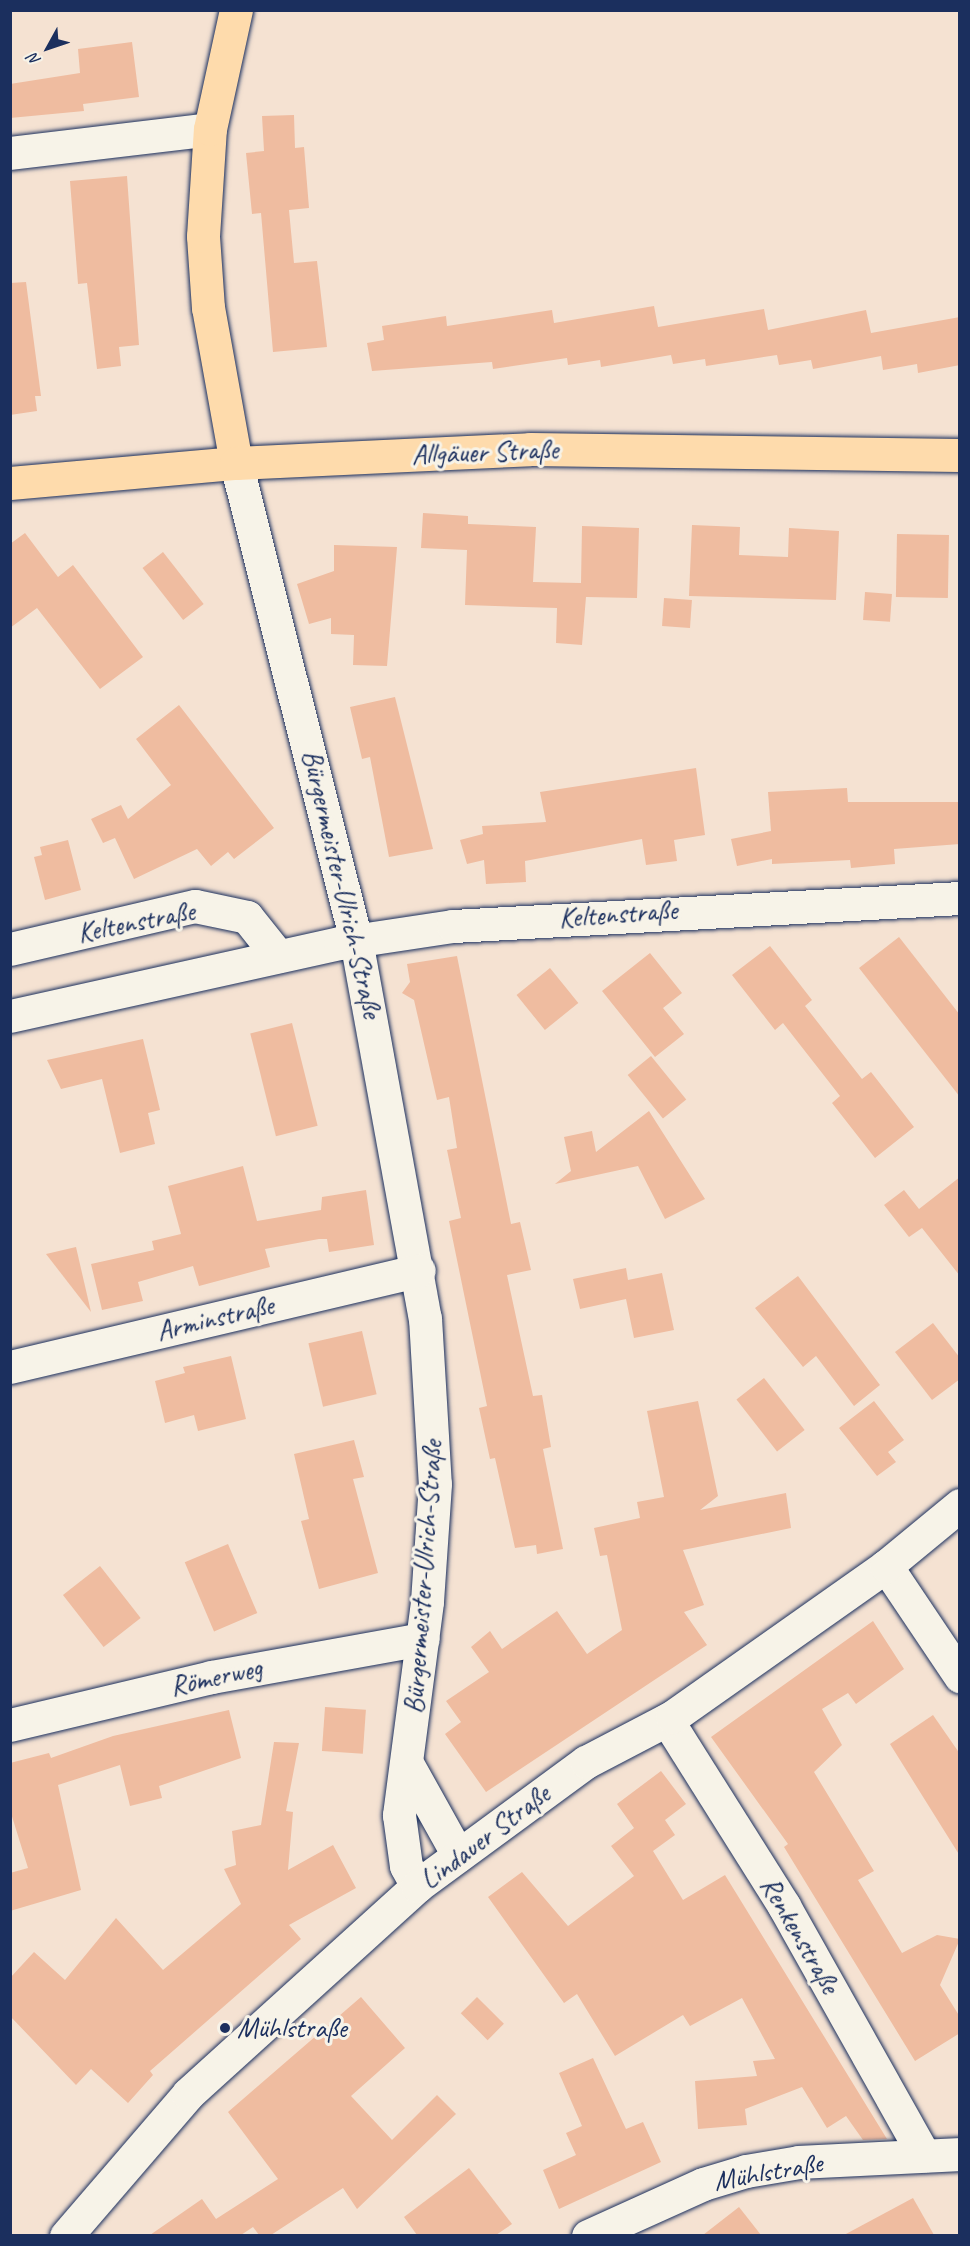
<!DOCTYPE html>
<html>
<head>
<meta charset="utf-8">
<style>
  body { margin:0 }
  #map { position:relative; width:970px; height:2246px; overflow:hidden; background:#f5e2d2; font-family:Caveat,sans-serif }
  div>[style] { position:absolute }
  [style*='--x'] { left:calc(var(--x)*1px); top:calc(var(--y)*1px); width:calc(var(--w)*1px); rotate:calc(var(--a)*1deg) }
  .building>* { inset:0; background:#efbca0; transform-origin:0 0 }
  .roads { filter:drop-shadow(0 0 2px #1b2f5e) drop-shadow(0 0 2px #1b2f5e) }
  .minor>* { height:33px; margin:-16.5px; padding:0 16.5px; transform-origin:16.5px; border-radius:16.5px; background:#f7f3e8 }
  .major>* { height:33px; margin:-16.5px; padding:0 16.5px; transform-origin:16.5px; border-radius:16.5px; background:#fedbac }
  .dots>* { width:16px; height:16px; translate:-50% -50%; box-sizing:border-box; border:3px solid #f7f3e8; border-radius:50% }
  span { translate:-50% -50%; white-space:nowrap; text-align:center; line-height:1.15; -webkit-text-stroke:6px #f7f3e8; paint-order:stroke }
  .street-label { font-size:28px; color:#1b2f5e }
  .poi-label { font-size:28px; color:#1b2f5e }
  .left { translate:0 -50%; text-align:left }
  .frame { position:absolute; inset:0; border:12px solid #1b2f5e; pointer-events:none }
  .north { position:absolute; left:18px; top:18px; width:60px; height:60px; -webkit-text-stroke:4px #f7f3e8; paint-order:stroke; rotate:230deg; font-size:16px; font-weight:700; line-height:24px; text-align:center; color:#1b2f5e }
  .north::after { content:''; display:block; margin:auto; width:21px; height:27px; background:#1b2f5e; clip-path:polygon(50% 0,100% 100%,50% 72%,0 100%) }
</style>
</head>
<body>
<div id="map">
  <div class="building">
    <div style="clip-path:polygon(132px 42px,139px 97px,83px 104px,84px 111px,10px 118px,10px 84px,80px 73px,78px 49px)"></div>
    <div style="clip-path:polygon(294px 115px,295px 148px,304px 147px,309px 208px,289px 210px,294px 263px,317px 261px,327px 347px,273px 352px,261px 213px,252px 214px,246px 153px,264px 151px,262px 116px)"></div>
    <div style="clip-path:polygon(127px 176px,139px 345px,119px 347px,121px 366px,97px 369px,87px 283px,78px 284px,70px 181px)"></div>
    <div style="clip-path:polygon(26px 282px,41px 396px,35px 396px,37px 411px,10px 415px,10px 283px)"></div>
    <div style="clip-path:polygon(654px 306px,658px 327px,764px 309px,768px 330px,866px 310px,871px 333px,960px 317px,960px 365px,918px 373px,917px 364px,883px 370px,881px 356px,813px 369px,811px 360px,779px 365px,777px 355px,706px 366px,705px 359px,673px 364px,671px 355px,601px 367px,600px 360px,568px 365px,567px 358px,493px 369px,492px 362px,372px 371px,367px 343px,384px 340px,382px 326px,446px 316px,447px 326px,552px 310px,554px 323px)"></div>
    <div style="clip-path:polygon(423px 513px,468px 516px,468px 524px,536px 527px,533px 582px,581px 583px,582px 526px,639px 528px,637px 598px,586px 597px,582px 645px,556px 643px,557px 608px,465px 605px,467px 550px,421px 548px)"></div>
    <div style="clip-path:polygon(692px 525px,740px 527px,739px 555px,788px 557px,789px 528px,839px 531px,836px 600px,689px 596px)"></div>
    <div style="clip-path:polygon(25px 533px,58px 577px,73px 565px,143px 657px,100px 689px,37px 608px,10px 628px,10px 544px)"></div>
    <div style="left:897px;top:534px;width:52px;height:63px;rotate:1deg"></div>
    <div style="clip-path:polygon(334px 545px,397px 547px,387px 666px,353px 665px,354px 635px,331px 634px,331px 618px,309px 624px,297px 584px,334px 571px)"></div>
    <div style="left:163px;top:552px;width:66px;height:26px;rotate:52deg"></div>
    <div style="left:865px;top:592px;width:27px;height:28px;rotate:4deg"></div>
    <div style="left:664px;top:598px;width:28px;height:28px;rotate:4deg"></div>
    <div style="clip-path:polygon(395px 697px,433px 849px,389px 857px,370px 757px,362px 759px,350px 707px)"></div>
    <div style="clip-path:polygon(179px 705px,274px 828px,234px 859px,228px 852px,211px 866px,197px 849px,134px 879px,115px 838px,103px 843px,91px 819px,121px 805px,128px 819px,171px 785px,136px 739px)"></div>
    <div style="clip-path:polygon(696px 768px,705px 835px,674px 840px,677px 861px,646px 865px,642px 839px,525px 861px,526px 882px,486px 884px,484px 860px,467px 864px,460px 840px,483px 834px,482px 826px,546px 822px,540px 792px)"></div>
    <div style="clip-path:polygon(847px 788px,848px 802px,960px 802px,960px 844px,894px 849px,895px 864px,851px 868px,850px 860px,772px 864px,772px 859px,737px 866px,731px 839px,771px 831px,768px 792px)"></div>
    <div style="clip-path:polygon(68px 840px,81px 890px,45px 900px,34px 857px,42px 855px,40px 847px)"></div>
    <div style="clip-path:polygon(899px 937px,960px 1015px,960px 1097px,859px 968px)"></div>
    <div style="clip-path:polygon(770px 946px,812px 1000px,805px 1006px,862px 1079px,871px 1072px,914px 1127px,875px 1158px,832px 1103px,840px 1096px,783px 1023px,775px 1030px,732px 975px)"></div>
    <div style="clip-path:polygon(650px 953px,682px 993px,663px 1008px,684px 1034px,655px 1057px,602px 991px)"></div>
    <div style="clip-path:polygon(457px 956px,511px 1224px,520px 1222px,531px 1270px,507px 1275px,533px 1396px,542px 1395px,551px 1447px,543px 1449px,563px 1549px,537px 1554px,536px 1545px,515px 1548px,495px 1458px,490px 1459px,479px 1408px,487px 1406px,449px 1221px,461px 1218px,447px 1150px,457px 1148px,449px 1097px,437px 1100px,414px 1000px,402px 993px,410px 982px,407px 964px)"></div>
    <div style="left:550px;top:968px;width:45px;height:43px;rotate:51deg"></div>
    <div style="left:292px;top:1023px;width:106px;height:43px;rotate:76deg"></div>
    <div style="clip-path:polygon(143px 1039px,160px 1110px,148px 1113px,155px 1144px,120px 1153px,102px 1079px,61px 1089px,47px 1060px)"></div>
    <div style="left:651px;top:1056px;width:56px;height:30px;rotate:51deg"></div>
    <div style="clip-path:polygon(649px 1111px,705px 1199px,665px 1219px,638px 1166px,555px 1184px,571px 1171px,564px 1137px,592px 1131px,596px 1152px)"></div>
    <div style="clip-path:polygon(243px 1166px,257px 1221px,321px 1210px,322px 1197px,366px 1190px,374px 1245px,329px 1252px,327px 1239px,319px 1239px,265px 1249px,270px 1267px,199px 1286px,193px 1266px,138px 1282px,143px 1301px,102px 1310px,91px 1264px,154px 1250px,152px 1241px,181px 1234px,168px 1186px)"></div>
    <div style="clip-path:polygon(960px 1177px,960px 1276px,922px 1228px,909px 1237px,884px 1205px,904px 1190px,919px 1209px)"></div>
    <div style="clip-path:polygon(76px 1247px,91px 1312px,46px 1254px)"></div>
    <div style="clip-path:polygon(626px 1268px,628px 1280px,662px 1273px,674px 1330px,634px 1338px,626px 1299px,580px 1309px,573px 1279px)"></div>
    <div style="clip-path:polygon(798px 1276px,880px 1385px,854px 1406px,816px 1356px,803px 1367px,755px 1308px)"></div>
    <div style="clip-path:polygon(933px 1323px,960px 1358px,960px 1379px,932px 1400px,895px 1352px)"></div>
    <div style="left:362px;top:1331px;width:65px;height:55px;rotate:77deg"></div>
    <div style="clip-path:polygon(231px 1356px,246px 1419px,198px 1431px,194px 1415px,165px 1423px,155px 1381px,185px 1373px,183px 1367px)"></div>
    <div style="left:764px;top:1378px;width:66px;height:35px;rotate:52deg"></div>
    <div style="clip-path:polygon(698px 1401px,718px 1496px,700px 1510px,786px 1493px,791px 1528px,683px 1550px,704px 1605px,684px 1612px,707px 1645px,486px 1792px,445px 1734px,461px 1722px,446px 1701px,489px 1672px,471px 1647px,490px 1631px,502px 1649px,557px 1611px,587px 1654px,622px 1630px,607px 1555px,600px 1556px,594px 1528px,640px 1518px,637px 1502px,664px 1497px,647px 1411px)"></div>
    <div style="clip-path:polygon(874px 1401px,904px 1440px,888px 1452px,896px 1462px,877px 1476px,839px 1428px)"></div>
    <div style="clip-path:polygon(354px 1440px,364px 1477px,353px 1479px,378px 1573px,319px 1589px,301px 1521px,309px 1519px,294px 1454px)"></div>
    <div style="left:228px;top:1544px;width:75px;height:47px;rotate:67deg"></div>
    <div style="left:100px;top:1566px;width:66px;height:47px;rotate:52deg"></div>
    <div style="clip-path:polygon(873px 1621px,904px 1669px,856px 1704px,848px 1693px,822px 1709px,842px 1745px,814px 1772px,874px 1871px,858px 1880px,902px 1953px,937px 1935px,960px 1939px,940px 1985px,960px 2017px,960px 2033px,915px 2061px,784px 1847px,788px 1844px,711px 1737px)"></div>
    <div style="left:325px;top:1707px;width:41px;height:44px;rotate:4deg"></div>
    <div style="clip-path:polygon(229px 1710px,241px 1758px,159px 1786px,162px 1798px,130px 1806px,120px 1765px,58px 1785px,81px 1890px,10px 1911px,10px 1873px,28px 1868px,10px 1810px,10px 1763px,49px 1753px,51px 1758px,113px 1736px)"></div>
    <div style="clip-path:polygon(933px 1715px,960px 1754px,960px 1856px,890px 1744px)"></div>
    <div style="clip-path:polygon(274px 1742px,299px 1743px,286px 1811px,293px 1812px,288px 1870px,333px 1845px,356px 1888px,289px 1925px,301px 1939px,150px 2071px,153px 2075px,128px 2103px,91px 2069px,76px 2085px,10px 2016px,10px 1978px,34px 1952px,65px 1980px,116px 1918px,163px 1970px,241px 1904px,224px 1869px,236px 1865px,232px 1831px,261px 1825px)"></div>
    <div style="clip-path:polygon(661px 1771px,686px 1804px,665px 1820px,675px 1835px,653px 1851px,683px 1900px,725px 1875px,887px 2139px,863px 2140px,846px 2116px,827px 2128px,802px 2087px,745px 2109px,747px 2125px,698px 2129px,695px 2081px,757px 2076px,753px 2061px,775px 2059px,742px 1998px,690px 2026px,683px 2015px,615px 2056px,577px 1994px,564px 2003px,488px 1897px,522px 1872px,568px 1926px,634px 1876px,611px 1846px,634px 1828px,617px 1804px)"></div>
    <div style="clip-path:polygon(361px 1997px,405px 2048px,351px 2096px,392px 2140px,437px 2095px,456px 2114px,357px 2209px,343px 2188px,271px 2235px,259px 2235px,253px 2227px,241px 2235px,150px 2235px,202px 2199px,216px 2219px,278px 2179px,228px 2112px)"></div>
    <div style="left:477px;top:1997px;width:38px;height:23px;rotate:45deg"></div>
    <div style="clip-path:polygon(593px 2058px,626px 2129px,643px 2122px,661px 2162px,559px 2209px,543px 2170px,576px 2155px,566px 2133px,582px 2126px,559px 2073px)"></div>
    <div style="clip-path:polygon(469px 2168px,512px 2224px,496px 2235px,417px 2235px,404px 2217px)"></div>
    <div style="clip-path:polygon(913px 2198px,934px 2235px,844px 2235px)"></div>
    <div style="clip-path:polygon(739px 2207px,761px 2235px,703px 2235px)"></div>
  </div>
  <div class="roads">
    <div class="minor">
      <div style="--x:10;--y:153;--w:201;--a:-6.8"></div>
      <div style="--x:236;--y:463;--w:492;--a:75.9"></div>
      <div style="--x:356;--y:940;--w:384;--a:79.7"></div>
      <div style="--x:425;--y:1318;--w:166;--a:86.6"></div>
      <div style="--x:435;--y:1484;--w:118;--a:93.9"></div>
      <div style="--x:427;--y:1602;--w:215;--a:97.5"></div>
      <div style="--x:399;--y:1815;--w:51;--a:82.2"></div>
      <div style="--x:406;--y:1866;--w:23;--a:61"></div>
      <div style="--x:10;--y:949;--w:190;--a:-13.1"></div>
      <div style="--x:195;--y:906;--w:53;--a:11.9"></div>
      <div style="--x:247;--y:917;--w:50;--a:51.5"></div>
      <div style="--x:10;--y:1016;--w:338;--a:-12.5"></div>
      <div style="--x:340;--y:943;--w:114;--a:-8.6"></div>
      <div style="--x:453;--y:926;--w:508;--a:-3.16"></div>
      <div style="--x:10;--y:1367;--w:420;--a:-13.3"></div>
      <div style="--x:886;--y:1566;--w:133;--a:56.1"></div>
      <div style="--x:667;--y:1720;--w:220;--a:57.8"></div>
      <div style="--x:784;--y:1906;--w:286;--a:60.7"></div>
      <div style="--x:10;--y:1725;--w:207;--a:-13.4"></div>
      <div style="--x:211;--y:1677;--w:215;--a:-10.2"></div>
      <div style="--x:409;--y:1767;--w:101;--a:60.9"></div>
      <div style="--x:66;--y:2236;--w:187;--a:-49.3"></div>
      <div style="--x:188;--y:2094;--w:309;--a:-42.2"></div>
      <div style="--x:417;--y:1886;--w:210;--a:-36.3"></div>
      <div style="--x:586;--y:1762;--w:97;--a:-27.6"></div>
      <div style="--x:672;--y:1717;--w:262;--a:-35.2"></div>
      <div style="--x:886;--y:1566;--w:96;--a:-39.5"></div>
      <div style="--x:588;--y:2236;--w:126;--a:-24.3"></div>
      <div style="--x:703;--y:2184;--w:45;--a:-16.8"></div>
      <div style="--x:746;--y:2171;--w:54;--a:-9.6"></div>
      <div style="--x:799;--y:2162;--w:161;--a:-2.8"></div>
    </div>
    <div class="major">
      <div style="--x:236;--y:463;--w:158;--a:-100.2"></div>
      <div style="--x:208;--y:308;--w:72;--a:-94"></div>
      <div style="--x:203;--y:236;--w:107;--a:-86.3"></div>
      <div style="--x:210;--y:129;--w:122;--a:-77.7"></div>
      <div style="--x:10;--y:483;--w:227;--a:-5.1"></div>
      <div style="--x:236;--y:463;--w:294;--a:-2.7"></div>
      <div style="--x:530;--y:449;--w:430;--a:0.8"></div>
    </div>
  </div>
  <div class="dots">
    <div style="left:225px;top:2028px;background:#1b2f5e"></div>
  </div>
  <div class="street-label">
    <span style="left:485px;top:452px;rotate:-2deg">Allgäuer Straße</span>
    <span style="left:342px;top:884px;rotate:77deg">Bürgermeister-Ulrich-Straße</span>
    <span style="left:618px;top:914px;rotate:-4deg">Keltenstraße</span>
    <span style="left:136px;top:922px;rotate:-11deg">Keltenstraße</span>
    <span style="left:215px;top:1318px;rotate:-13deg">Arminstraße</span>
    <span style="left:423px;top:1577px;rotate:-86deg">Bürgermeister-Ulrich-Straße</span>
    <span style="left:216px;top:1677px;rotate:-12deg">Römerweg</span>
    <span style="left:485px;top:1837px;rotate:-37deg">Lindauer Straße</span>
    <span style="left:800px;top:1935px;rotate:60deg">Renkenstraße</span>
    <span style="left:768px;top:2172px;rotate:-10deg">Mühlstraße</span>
  </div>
  <div class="poi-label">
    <span class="left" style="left:237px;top:2028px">Mühlstraße</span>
  </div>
  <div class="frame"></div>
  <div class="north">N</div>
</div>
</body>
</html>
